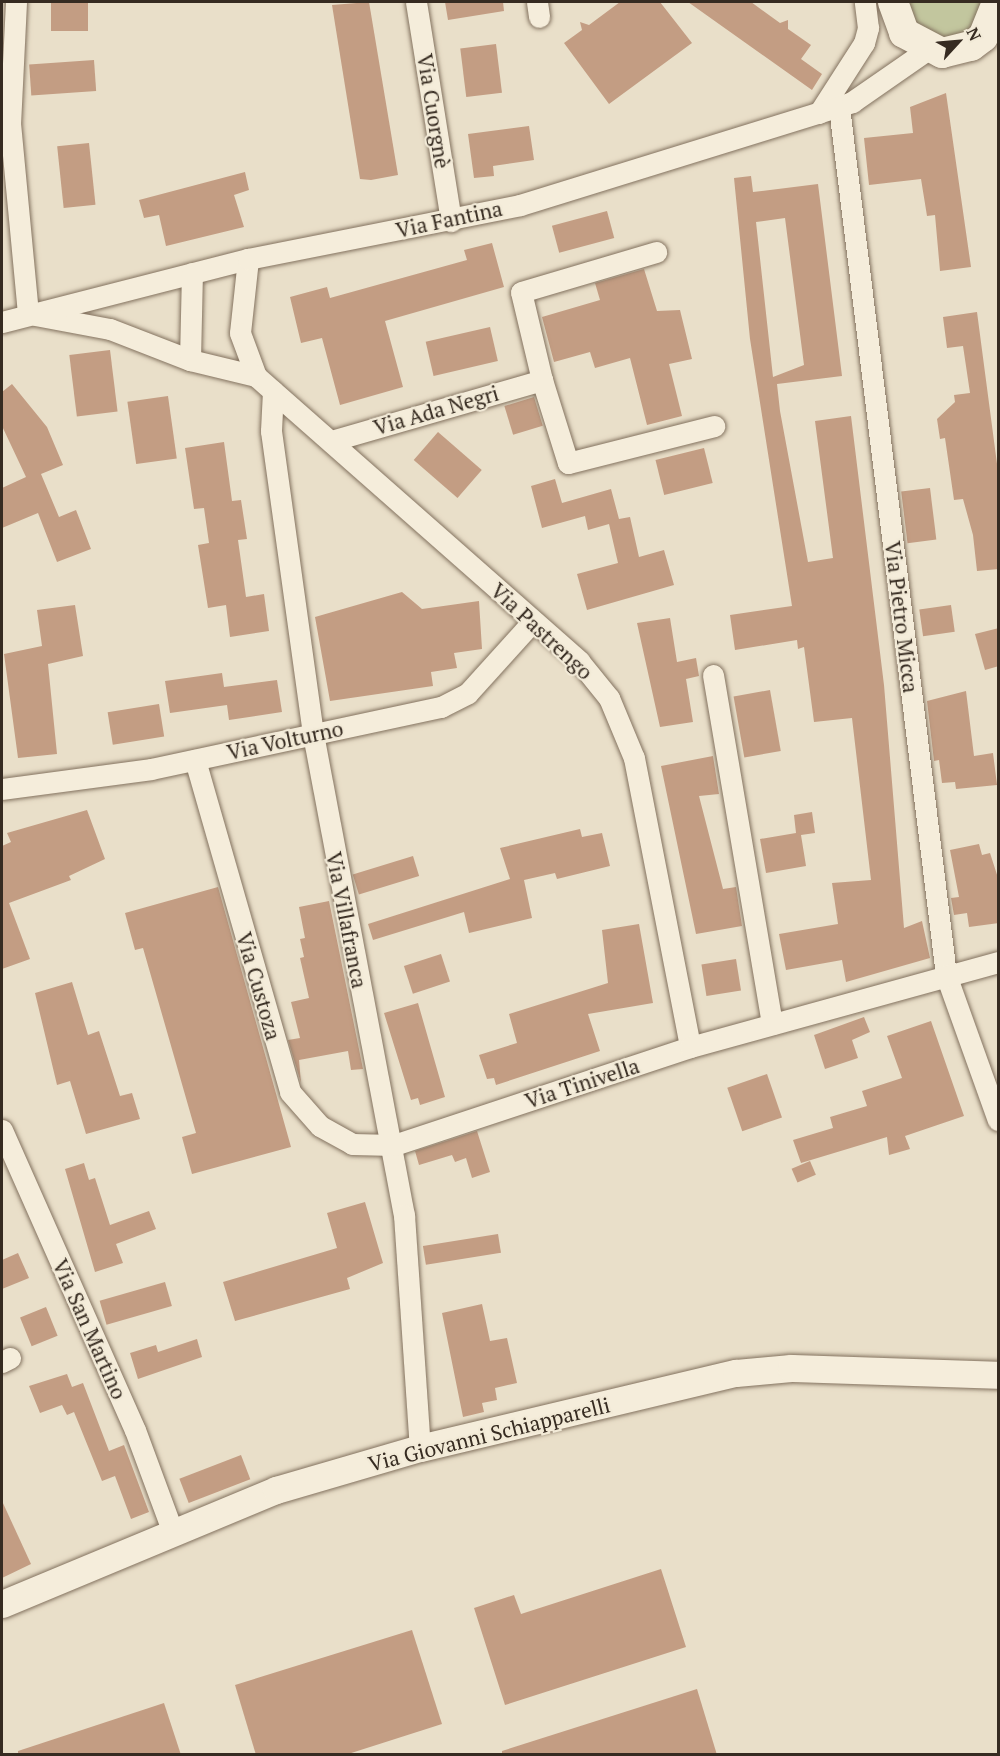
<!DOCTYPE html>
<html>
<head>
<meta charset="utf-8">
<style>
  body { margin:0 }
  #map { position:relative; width:1000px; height:1756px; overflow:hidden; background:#e9dfc9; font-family:"PT Serif",serif }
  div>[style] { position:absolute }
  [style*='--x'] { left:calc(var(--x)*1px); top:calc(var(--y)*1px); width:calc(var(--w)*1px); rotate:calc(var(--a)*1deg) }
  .green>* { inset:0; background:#c2c69e }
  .building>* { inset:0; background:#c39d83; transform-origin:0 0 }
  .roads { filter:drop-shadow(0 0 2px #83725f) drop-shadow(0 0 2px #83725f) }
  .minor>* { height:21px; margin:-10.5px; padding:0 10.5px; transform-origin:10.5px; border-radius:10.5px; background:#f5eddb }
  .tertiary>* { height:27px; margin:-13.5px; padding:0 13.5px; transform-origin:13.5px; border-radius:13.5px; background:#f5eddb }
  .secondary>* { height:30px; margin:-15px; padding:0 15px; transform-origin:15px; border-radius:15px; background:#f5eddb }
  span { translate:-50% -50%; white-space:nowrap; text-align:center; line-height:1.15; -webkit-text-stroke:4.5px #f2ead7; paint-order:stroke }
  .street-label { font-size:21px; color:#362b21 }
  .frame { position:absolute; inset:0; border:3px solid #362b21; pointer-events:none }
  .north { position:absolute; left:928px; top:12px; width:60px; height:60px; -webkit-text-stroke:4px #f2ead7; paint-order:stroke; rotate:64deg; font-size:16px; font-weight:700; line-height:24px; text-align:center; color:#362b21 }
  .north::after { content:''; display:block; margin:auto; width:21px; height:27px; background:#362b21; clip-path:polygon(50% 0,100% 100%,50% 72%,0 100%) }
</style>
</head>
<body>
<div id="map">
  <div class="green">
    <div style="clip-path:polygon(905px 2px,985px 2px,973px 29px,949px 40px,914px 25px)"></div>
  </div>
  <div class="building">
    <div style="left:51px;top:2px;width:37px;height:29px"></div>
    <div style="clip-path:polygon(369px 2px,398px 175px,371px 180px,360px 179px,332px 5px)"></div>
    <div style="clip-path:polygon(445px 2px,503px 2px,504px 11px,448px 20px)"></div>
    <div style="clip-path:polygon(620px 2px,660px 2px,692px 43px,609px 104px,564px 43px,582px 30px,580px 22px,589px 25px)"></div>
    <div style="clip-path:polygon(688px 2px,751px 2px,780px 23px,788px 20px,788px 29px,811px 45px,801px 59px,822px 74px,812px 90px)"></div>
    <div style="left:496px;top:44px;width:49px;height:36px;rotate:83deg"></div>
    <div style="left:94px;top:60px;width:31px;height:65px;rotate:86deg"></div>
    <div style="clip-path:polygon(946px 93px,971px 267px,940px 271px,935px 215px,927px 216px,921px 179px,869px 185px,864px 138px,913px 133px,910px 107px)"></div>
    <div style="clip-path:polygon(529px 126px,534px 160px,493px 166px,494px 176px,474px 178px,468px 134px)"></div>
    <div style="left:89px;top:143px;width:62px;height:32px;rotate:84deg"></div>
    <div style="clip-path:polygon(245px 172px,249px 190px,234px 195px,244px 227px,166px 246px,159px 215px,144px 218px,139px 200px)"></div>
    <div style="clip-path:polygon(evenodd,751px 176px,753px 192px,818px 184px,842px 376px,777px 384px,780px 411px,808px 562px,833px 558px,815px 421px,851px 416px,884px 685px,904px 928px,922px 921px,930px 958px,846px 982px,842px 960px,786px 970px,779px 934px,838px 924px,832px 883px,871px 880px,852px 718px,814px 722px,804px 647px,798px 649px,797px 640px,735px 650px,730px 615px,792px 606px,750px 339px,734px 178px,751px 176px,785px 218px,804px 365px,773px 377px,756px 222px,785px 218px)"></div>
    <div style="left:607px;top:211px;width:28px;height:57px;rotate:75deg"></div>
    <div style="clip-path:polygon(492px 243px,504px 287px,385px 321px,403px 387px,340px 405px,322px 338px,301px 343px,290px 297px,327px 287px,330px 298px,467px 260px,464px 250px)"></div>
    <div style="clip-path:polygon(644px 269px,657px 311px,680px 310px,692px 359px,669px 364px,682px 416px,647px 425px,630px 358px,595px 368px,590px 352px,554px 362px,542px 317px,600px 300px,595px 283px)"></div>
    <div style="clip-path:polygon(977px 312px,999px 479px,999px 569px,977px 571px,973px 535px,963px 499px,954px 500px,945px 438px,940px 439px,937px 419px,955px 402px,954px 395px,970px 393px,963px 346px,947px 348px,943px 317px)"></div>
    <div style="left:490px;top:327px;width:35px;height:66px;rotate:77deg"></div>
    <div style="left:110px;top:350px;width:62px;height:41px;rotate:83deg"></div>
    <div style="clip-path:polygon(12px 384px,47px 427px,63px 465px,41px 474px,59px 517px,76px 510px,91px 549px,57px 562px,38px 513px,2px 528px,2px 488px,26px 477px,2px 426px,2px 392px)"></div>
    <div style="left:168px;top:396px;width:63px;height:41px;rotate:82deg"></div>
    <div style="left:534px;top:397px;width:30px;height:31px;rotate:73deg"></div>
    <div style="left:438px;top:432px;width:58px;height:37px;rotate:41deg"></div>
    <div style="clip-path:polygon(224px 442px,232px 501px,241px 500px,247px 539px,238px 540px,246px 597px,264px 594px,269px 631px,230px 637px,226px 605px,208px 608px,198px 545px,209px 543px,204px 508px,194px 509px,185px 448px)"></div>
    <div style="left:704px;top:448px;width:36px;height:50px;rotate:76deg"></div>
    <div style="clip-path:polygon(555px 479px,562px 503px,611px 489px,619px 519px,630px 517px,639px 557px,664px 550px,674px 585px,587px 610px,577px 574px,618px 563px,609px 524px,588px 530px,585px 516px,542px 528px,531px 486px)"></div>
    <div style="left:930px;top:488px;width:52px;height:29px;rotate:83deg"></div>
    <div style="clip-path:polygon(402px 592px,422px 609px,479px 601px,482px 649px,454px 653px,457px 668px,431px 672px,433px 686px,330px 701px,315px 617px)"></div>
    <div style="clip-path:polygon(75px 605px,83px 656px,48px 664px,57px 754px,18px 758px,4px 654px,42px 646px,37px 610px)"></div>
    <div style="left:951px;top:605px;width:27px;height:32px;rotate:82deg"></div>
    <div style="clip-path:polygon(670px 618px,677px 662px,696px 658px,699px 676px,686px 679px,693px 722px,660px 727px,637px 623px)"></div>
    <div style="clip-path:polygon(999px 628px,999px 666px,985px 670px,975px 634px)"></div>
    <div style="clip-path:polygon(222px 673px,224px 687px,277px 680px,282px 712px,229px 720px,227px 705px,170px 713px,165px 681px)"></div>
    <div style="left:770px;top:690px;width:62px;height:37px;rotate:80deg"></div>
    <div style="clip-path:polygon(966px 691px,974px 756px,993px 753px,997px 785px,956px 789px,955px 782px,942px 783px,939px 760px,934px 761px,927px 701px)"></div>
    <div style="left:159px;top:704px;width:33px;height:52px;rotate:81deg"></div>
    <div style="clip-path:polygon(713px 756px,719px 794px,699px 796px,723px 889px,736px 887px,742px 926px,696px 934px,661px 766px)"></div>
    <div style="clip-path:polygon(87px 810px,105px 859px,69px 876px,71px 880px,9px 903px,30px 959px,2px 969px,2px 846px,11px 842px,7px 833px)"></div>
    <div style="clip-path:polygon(812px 812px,815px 833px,801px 835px,806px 866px,766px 873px,760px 839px,796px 833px,794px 815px)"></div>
    <div style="clip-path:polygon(580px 829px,582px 837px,602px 833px,610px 866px,557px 879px,555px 873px,524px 880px,532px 918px,469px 933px,464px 912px,373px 940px,368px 924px,510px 879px,500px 848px)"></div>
    <div style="clip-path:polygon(979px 844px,982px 855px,990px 853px,999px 881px,999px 923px,969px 927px,967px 913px,954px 915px,951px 898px,959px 897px,950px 850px)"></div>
    <div style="left:413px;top:856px;width:21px;height:63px;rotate:73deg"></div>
    <div style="clip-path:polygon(218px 887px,291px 1147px,192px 1174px,182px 1137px,196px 1133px,143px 948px,135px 950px,125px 913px)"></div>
    <div style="clip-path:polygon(329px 901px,363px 1069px,351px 1070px,348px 1051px,299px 1060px,301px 1083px,288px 1040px,300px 1038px,291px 1002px,309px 998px,300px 958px,304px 957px,300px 939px,305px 938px,299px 907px)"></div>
    <div style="clip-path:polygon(639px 924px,653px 1003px,588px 1014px,600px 1051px,496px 1085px,494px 1078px,487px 1079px,479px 1055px,517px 1043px,509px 1014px,608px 983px,602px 930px)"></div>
    <div style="left:441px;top:954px;width:29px;height:39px;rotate:72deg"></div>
    <div style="left:736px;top:959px;width:32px;height:35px;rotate:81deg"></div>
    <div style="clip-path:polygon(72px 982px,88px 1035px,99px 1031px,120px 1096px,132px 1093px,140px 1119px,86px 1134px,70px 1081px,57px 1085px,35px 993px)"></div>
    <div style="clip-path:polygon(418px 1003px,445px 1097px,420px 1105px,418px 1098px,411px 1100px,384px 1013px)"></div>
    <div style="clip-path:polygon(864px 1017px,870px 1032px,852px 1040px,858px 1058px,825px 1069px,814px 1035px)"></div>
    <div style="clip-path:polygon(931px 1021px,964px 1116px,905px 1136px,910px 1149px,889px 1155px,887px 1137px,801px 1163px,793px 1140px,833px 1128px,830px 1117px,867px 1106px,862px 1091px,902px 1078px,887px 1036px)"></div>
    <div style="left:767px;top:1074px;width:46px;height:42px;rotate:71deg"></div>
    <div style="clip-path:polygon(477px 1131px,490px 1172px,472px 1178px,466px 1158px,455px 1162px,452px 1155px,419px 1165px,415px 1151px)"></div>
    <div style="left:810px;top:1161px;width:15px;height:20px;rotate:67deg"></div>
    <div style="clip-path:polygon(84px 1163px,89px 1180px,95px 1178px,110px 1225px,149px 1211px,156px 1229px,116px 1244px,123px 1263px,95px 1272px,65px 1169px)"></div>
    <div style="clip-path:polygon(365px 1202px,383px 1263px,347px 1278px,350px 1289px,235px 1321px,223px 1282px,337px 1248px,327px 1213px)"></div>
    <div style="left:498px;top:1234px;width:19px;height:76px;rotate:81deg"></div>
    <div style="clip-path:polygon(18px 1253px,29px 1278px,2px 1289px,2px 1260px)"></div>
    <div style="left:165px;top:1282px;width:25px;height:68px;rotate:74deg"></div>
    <div style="clip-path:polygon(482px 1304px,490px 1341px,507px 1338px,517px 1383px,495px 1388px,497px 1400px,482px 1403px,484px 1412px,463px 1417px,442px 1313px)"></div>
    <div style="left:46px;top:1307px;width:31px;height:28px;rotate:68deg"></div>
    <div style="clip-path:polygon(197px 1339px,202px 1357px,138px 1379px,130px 1353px,156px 1345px,158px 1352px)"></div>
    <div style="clip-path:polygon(67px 1374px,72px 1387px,83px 1383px,109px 1451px,124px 1445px,149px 1512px,131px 1519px,115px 1476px,102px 1481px,74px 1412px,67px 1415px,62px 1405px,40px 1413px,29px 1386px)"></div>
    <div style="left:241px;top:1455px;width:26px;height:66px;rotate:69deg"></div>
    <div style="clip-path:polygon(2px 1501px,31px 1564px,2px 1578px)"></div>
    <div style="clip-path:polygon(661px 1569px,686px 1647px,505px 1705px,474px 1608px,514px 1595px,521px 1614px)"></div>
    <div style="clip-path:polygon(412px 1630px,442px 1724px,345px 1755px,256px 1755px,235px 1685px)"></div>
    <div style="clip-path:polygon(697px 1689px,717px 1755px,502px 1755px,502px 1751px)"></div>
    <div style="clip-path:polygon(164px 1703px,181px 1755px,18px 1755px,18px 1751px)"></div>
  </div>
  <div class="roads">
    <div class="minor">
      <div style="--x:16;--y:2;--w:121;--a:92.8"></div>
      <div style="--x:10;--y:123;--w:192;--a:84.6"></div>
      <div style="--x:416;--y:2;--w:222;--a:80.9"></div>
      <div style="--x:537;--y:2;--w:15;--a:82"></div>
      <div style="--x:839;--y:107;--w:875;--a:82.97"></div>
      <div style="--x:946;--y:975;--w:154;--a:70.3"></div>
      <div style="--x:819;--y:113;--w:83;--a:-57.3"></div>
      <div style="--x:864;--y:43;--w:16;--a:-75"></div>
      <div style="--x:868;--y:28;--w:26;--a:-97"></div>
      <div style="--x:248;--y:259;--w:74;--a:96.2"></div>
      <div style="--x:240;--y:333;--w:46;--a:69.6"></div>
      <div style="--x:256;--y:376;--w:431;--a:41.4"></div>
      <div style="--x:579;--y:661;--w:48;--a:51"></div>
      <div style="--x:609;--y:698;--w:65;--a:67.4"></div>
      <div style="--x:634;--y:758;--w:294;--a:79"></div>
      <div style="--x:35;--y:315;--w:76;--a:10.6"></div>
      <div style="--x:110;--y:329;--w:86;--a:21.2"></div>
      <div style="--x:190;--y:360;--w:68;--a:13.6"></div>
      <div style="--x:2;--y:322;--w:254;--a:-14.4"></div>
      <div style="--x:248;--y:259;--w:277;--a:-11.2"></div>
      <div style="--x:520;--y:205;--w:348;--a:-17.2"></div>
      <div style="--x:852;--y:102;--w:91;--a:-34.7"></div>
      <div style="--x:190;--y:360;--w:87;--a:-88.7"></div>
      <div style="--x:542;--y:380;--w:90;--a:-103.4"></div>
      <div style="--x:521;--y:292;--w:141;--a:-16.5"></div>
      <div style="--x:273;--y:391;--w:40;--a:92.9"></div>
      <div style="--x:271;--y:431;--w:306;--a:82.1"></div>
      <div style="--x:313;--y:734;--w:490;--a:79.3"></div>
      <div style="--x:404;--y:1215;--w:234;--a:86.1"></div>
      <div style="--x:331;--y:441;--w:220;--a:-16.1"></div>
      <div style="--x:542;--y:380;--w:87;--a:72.6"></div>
      <div style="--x:568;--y:463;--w:151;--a:-14.2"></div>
      <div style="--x:713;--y:675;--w:354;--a:80.4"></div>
      <div style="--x:195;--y:760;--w:345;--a:74"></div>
      <div style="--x:290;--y:1092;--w:45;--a:48.6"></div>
      <div style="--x:320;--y:1126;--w:37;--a:29"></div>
      <div style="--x:352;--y:1144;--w:42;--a:1.4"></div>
      <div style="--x:394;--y:1145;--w:312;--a:-18.3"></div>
      <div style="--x:690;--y:1047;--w:320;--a:-15.4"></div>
      <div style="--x:2;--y:789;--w:150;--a:-7.6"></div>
      <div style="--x:151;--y:769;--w:297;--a:-12.1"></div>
      <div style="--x:441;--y:707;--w:30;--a:-27"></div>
      <div style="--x:468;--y:693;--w:97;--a:-47.9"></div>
      <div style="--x:2;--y:1130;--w:328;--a:66.1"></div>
      <div style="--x:135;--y:1430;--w:107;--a:69.7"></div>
      <div style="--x:2;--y:1362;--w:9;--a:-27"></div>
    </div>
    <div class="tertiary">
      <div style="--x:2;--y:1604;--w:297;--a:-22.6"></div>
      <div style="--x:276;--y:1490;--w:150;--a:-16.3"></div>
      <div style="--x:420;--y:1448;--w:325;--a:-13.4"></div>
      <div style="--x:736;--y:1373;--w:55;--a:-5.2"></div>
      <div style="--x:791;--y:1368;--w:207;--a:1.9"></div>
    </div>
    <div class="secondary">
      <div style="--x:893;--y:2;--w:33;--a:70"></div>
      <div style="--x:904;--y:33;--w:43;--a:27.8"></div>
      <div style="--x:942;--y:53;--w:30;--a:-14"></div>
      <div style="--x:971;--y:46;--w:15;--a:-37"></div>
      <div style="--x:983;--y:37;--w:38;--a:-68"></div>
    </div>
  </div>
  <div class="street-label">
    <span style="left:434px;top:111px;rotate:81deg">Via Cuorgnè</span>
    <span style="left:449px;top:219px;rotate:-12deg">Via Fantina</span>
    <span style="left:436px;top:410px;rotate:-16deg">Via Ada Negri</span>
    <span style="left:902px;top:617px;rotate:83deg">Via Pietro Micca</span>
    <span style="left:542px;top:631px;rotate:43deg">Via Pastrengo</span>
    <span style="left:285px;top:740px;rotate:-12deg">Via Volturno</span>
    <span style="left:347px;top:920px;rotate:79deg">Via Villafranca</span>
    <span style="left:259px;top:986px;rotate:74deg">Via Custoza</span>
    <span style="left:582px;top:1083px;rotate:-18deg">Via Tinivella</span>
    <span style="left:90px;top:1329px;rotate:66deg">Via San Martino</span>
    <span style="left:489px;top:1434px;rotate:-14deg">Via Giovanni Schiapparelli</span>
  </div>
  <div class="frame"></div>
  <div class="north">N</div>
</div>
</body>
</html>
